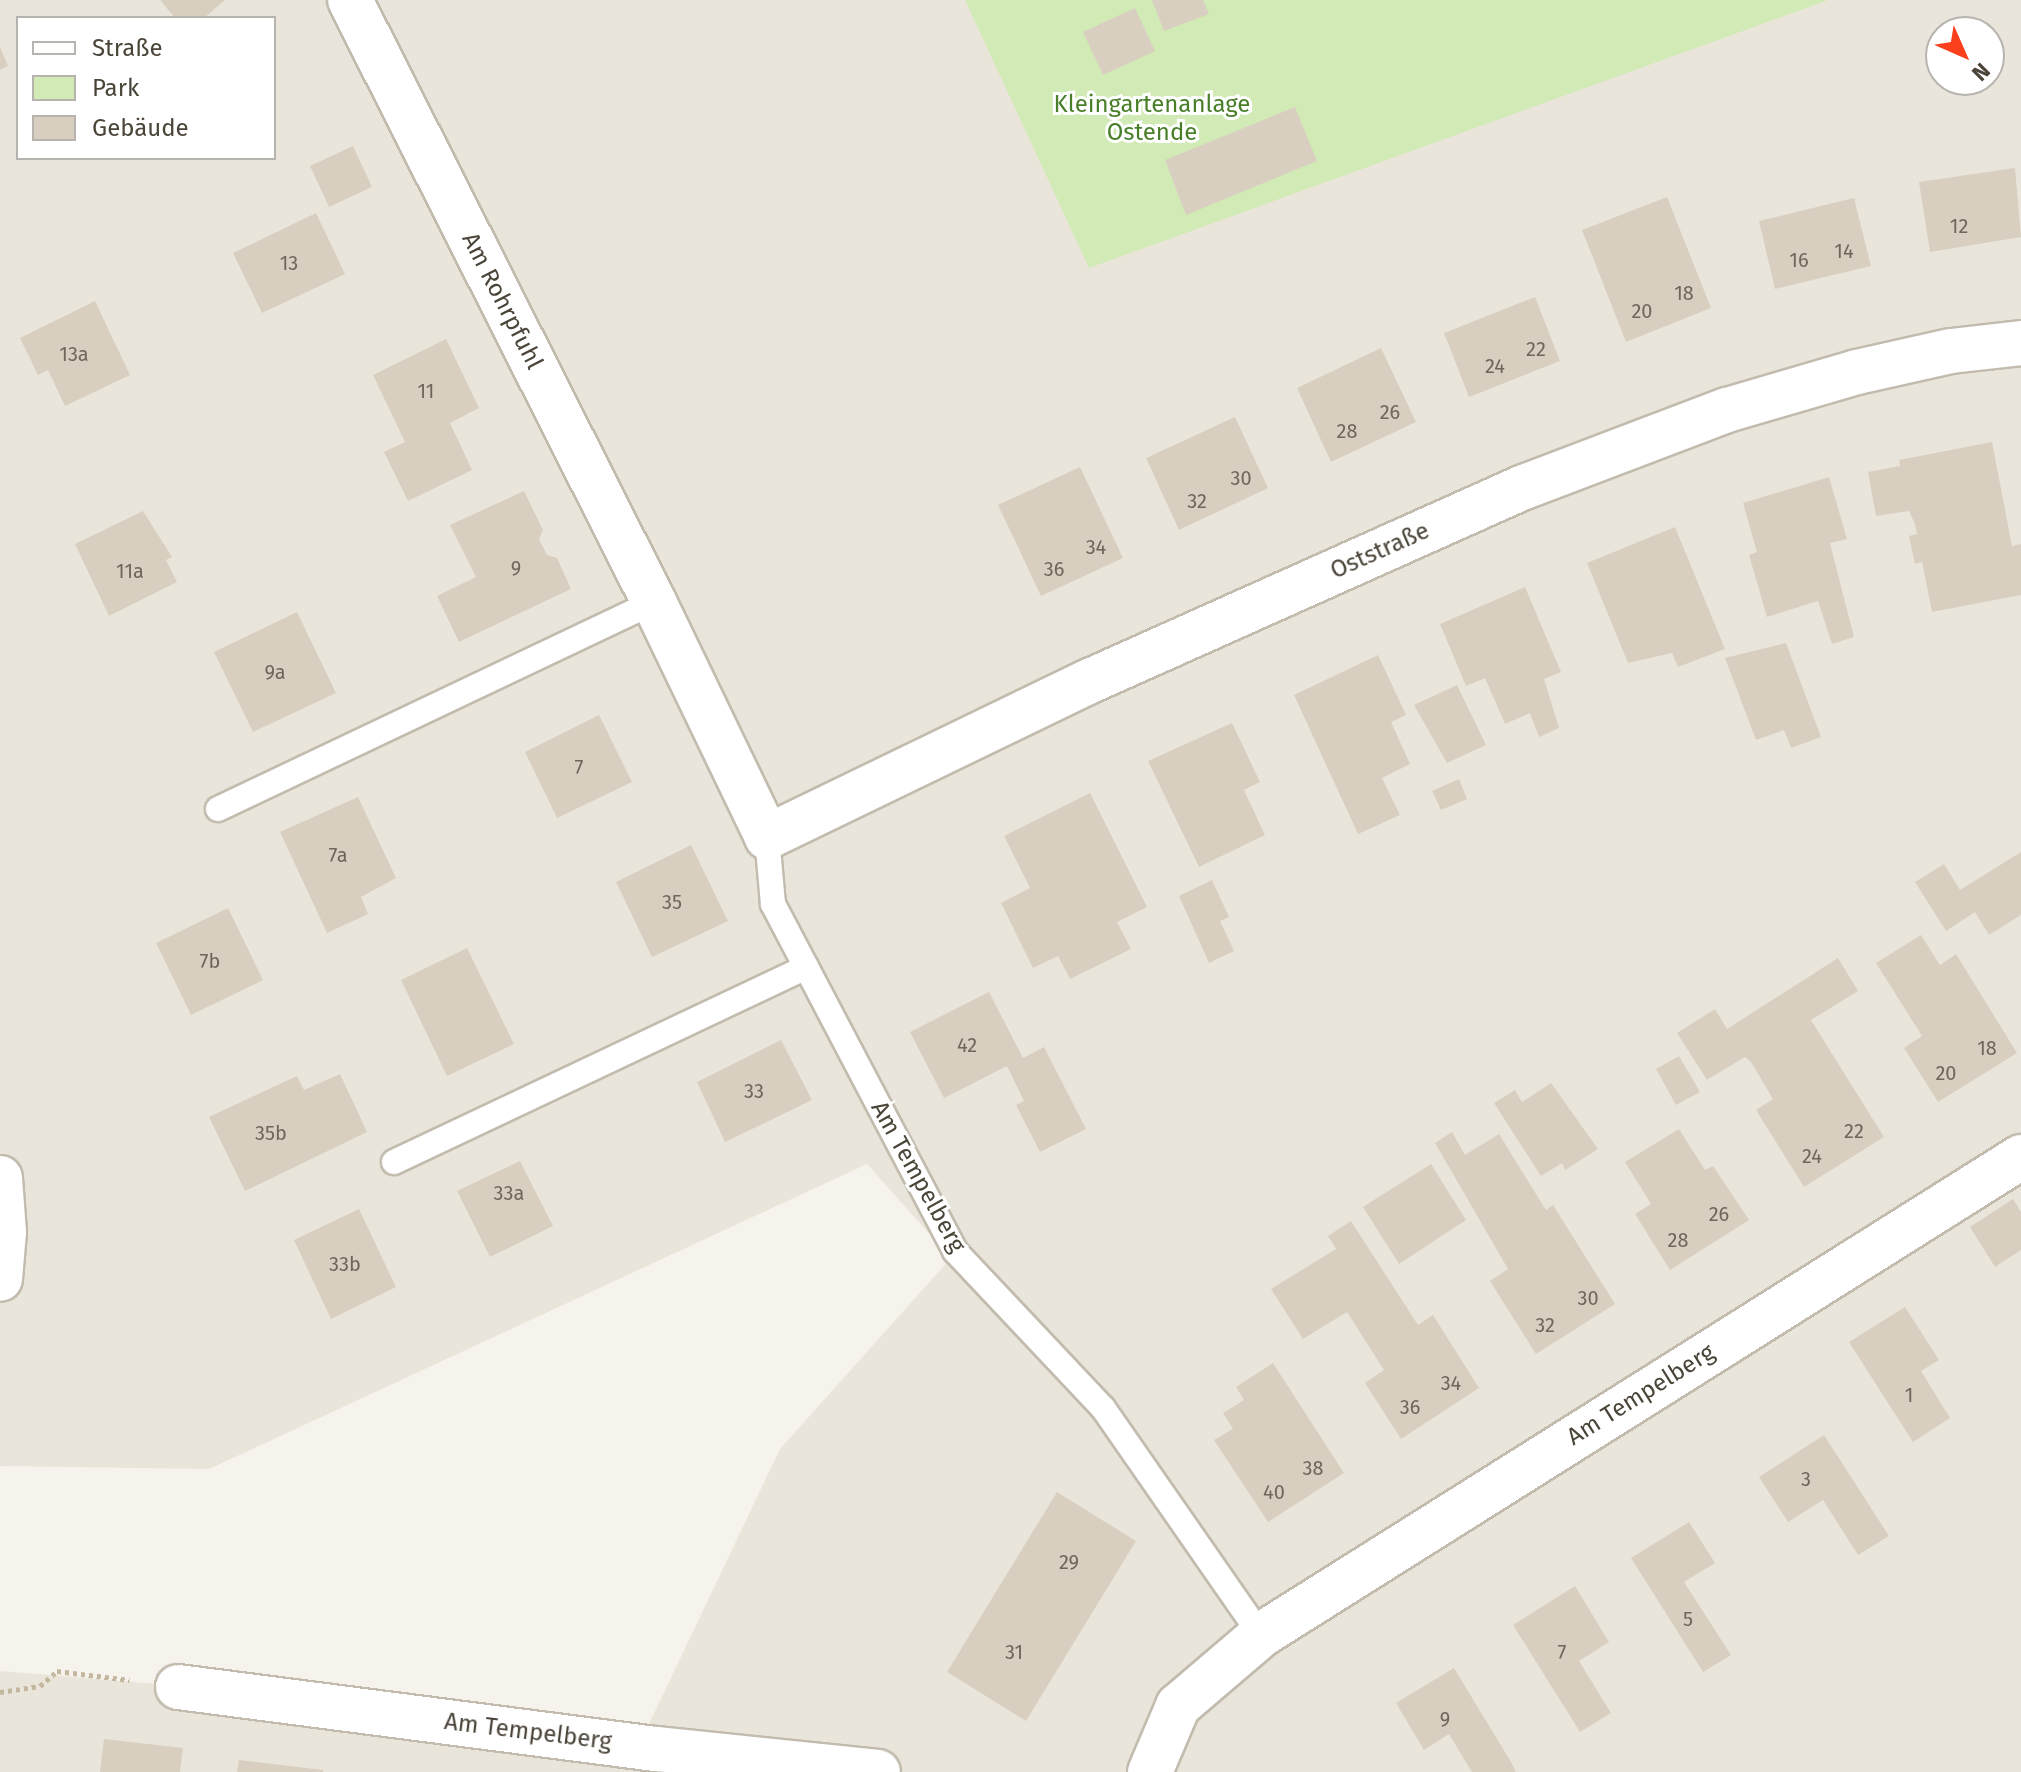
<!DOCTYPE html>
<html>
<head>
<meta charset="utf-8">
<style>
  body { margin:0 }
  #map { position:relative; width:2021px; height:1772px; overflow:hidden; background:#f6f3ec; font-family:"Fira Sans",sans-serif }
  div>[style] { position:absolute }
  [style*='--x'] { left:calc(var(--x)*1px); top:calc(var(--y)*1px); width:calc(var(--w)*1px); rotate:calc(var(--a)*1deg) }
  .residential>* { inset:0; background:#eae5da }
  .green>* { inset:0; background:#d2eab5 }
  .building>* { inset:0; background:#d8cfc1 }
  .path>* { height:5px; margin-top:-2.5px; transform-origin:0; background:repeating-linear-gradient(90deg,#c4b79f 0 4px,transparent 0 8px) }
  .roads { filter:drop-shadow(2px 0 #c2bbae) drop-shadow(-2px 0 #c2bbae) drop-shadow(0 2px #c2bbae) drop-shadow(0 -2px #c2bbae) }
  .lane>* { height:24px; margin:-12px; padding:0 12px; transform-origin:12px; border-radius:12px; background:#fff }
  .street>* { height:44px; margin:-22px; padding:0 22px; transform-origin:22px; border-radius:22px; background:#fff }
  span { translate:-50% -50%; white-space:nowrap; text-align:center; line-height:1.15; -webkit-text-stroke:6px #fff; paint-order:stroke }
  .number-label { font-size:20px; color:#6e675b }
  .number-label span { -webkit-text-stroke-width:0 }
  .park-label { font-size:24px; color:#4a7f2a }
  .street-label { font-size:24px; color:#4b4439 }
  .legend { position:absolute; left:16px; top:16px; width:260px; height:144px; box-sizing:border-box; background:#fff; border:2px solid #b7b4b0; margin:0; padding:10px 14px; list-style:none; font-size:24px; color:#4b4439 }
  .legend li { display:flex; align-items:center; gap:16px; height:40px }
  .legend b { width:40px; border:2px solid #b7b4b0 }
  .north { position:absolute; left:1925px; top:16px; width:80px; height:80px; box-sizing:border-box; background:#fff; border:2px solid #b7b4b0; border-radius:50%; rotate:135deg; font-size:22px; font-weight:700; line-height:32px; text-align:center; color:#4b4439 }
  .north::after { content:''; display:block; margin:auto; width:28px; height:36px; background:#fc3f1d; clip-path:polygon(50% 0,100% 100%,50% 72%,0 100%) }
</style>
</head>
<body>
<div id="map">
  <div class="residential">
    <i style="clip-path:polygon(evenodd,0 0,2021px 0,2021px 1772px,0 1772px,0 1671px,649px 1724px,780px 1449px,951px 1258px,867px 1164px,209px 1469px,0 1466px,0 0,18px 18px,274px 18px,274px 158px,18px 158px,18px 18px,0 0,1941px 32px,1989px 32px,1989px 80px,1941px 80px,1941px 32px)"></i>
  </div>
  <div class="green">
    <i style="clip-path:polygon(965px 0,1828px 0,1089px 268px)"></i>
  </div>
  <div class="building">
    <i style="clip-path:polygon(160px 0,225px 0,204px 18px,175px 18px)"></i>
    <i style="clip-path:polygon(1152px 0,1203px 0,1209px 14px,1164px 31px)"></i>
    <i style="clip-path:polygon(1135px 8px,1155px 51px,1103px 75px,1083px 32px)"></i>
    <i style="clip-path:polygon(0 47px,8px 66px,0 70px)"></i>
    <i style="clip-path:polygon(1295px 107px,1317px 161px,1186px 215px,1165px 160px)"></i>
    <i style="clip-path:polygon(353px 146px,372px 187px,329px 207px,310px 166px)"></i>
    <i style="clip-path:polygon(2015px 168px,2021px 237px,1930px 252px,1919px 182px)"></i>
    <i style="clip-path:polygon(1667px 197px,1711px 308px,1626px 342px,1582px 230px)"></i>
    <i style="clip-path:polygon(1854px 198px,1871px 266px,1775px 289px,1759px 221px)"></i>
    <i style="clip-path:polygon(316px 213px,345px 274px,262px 313px,233px 253px)"></i>
    <i style="clip-path:polygon(1535px 297px,1560px 361px,1469px 397px,1444px 333px)"></i>
    <i style="clip-path:polygon(95px 301px,130px 375px,65px 406px,48px 370px,38px 375px,20px 338px)"></i>
    <i style="clip-path:polygon(446px 339px,479px 408px,450px 423px,472px 470px,408px 501px,384px 452px,405px 442px,373px 375px)"></i>
    <i style="clip-path:polygon(1381px 348px,1416px 422px,1331px 462px,1297px 388px)"></i>
    <i style="clip-path:polygon(1235px 417px,1268px 488px,1179px 530px,1146px 458px)"></i>
    <i style="clip-path:polygon(1992px 442px,2012px 546px,2021px 544px,2021px 595px,1932px 612px,1922px 562px,1915px 564px,1909px 536px,1917px 534px,1915px 524px,1909px 511px,1876px 516px,1868px 472px,1900px 466px,1899px 460px)"></i>
    <i style="clip-path:polygon(1080px 467px,1123px 558px,1041px 596px,998px 505px)"></i>
    <i style="clip-path:polygon(1829px 477px,1847px 539px,1830px 543px,1854px 637px,1832px 644px,1818px 601px,1767px 617px,1749px 555px,1757px 552px,1743px 503px)"></i>
    <i style="clip-path:polygon(524px 491px,543px 530px,539px 539px,547px 555px,557px 558px,571px 589px,459px 642px,437px 596px,476px 577px,450px 525px)"></i>
    <i style="clip-path:polygon(143px 511px,172px 557px,166px 560px,177px 582px,109px 616px,75px 544px)"></i>
    <i style="clip-path:polygon(1675px 527px,1725px 649px,1678px 667px,1672px 653px,1628px 663px,1587px 563px)"></i>
    <i style="clip-path:polygon(1525px 587px,1561px 672px,1544px 679px,1559px 728px,1539px 737px,1530px 713px,1505px 724px,1485px 678px,1466px 686px,1440px 624px)"></i>
    <i style="clip-path:polygon(297px 612px,336px 693px,253px 732px,214px 652px)"></i>
    <i style="clip-path:polygon(1786px 643px,1821px 737px,1791px 748px,1784px 730px,1756px 740px,1725px 658px)"></i>
    <i style="clip-path:polygon(1378px 655px,1406px 715px,1391px 722px,1410px 764px,1382px 778px,1400px 815px,1358px 834px,1294px 695px)"></i>
    <i style="clip-path:polygon(1457px 685px,1486px 745px,1447px 763px,1414px 705px)"></i>
    <i style="clip-path:polygon(599px 715px,632px 782px,557px 818px,525px 752px)"></i>
    <i style="clip-path:polygon(1232px 723px,1260px 782px,1244px 790px,1265px 835px,1199px 867px,1148px 761px)"></i>
    <i style="clip-path:polygon(1459px 779px,1467px 799px,1441px 810px,1432px 791px)"></i>
    <i style="clip-path:polygon(1090px 793px,1147px 907px,1117px 922px,1131px 949px,1070px 979px,1058px 956px,1033px 968px,1001px 903px,1030px 888px,1004px 836px)"></i>
    <i style="clip-path:polygon(358px 797px,396px 878px,361px 897px,368px 914px,327px 933px,280px 832px)"></i>
    <i style="clip-path:polygon(691px 845px,728px 921px,652px 957px,616px 882px)"></i>
    <i style="clip-path:polygon(2021px 852px,2021px 915px,1989px 935px,1975px 912px,1946px 931px,1915px 882px,1944px 864px,1960px 890px)"></i>
    <i style="clip-path:polygon(1212px 880px,1229px 917px,1220px 921px,1234px 951px,1209px 963px,1179px 896px)"></i>
    <i style="clip-path:polygon(228px 908px,263px 980px,191px 1015px,156px 943px)"></i>
    <i style="clip-path:polygon(1921px 935px,1940px 965px,1956px 954px,2017px 1053px,1938px 1102px,1904px 1048px,1922px 1036px,1876px 963px)"></i>
    <i style="clip-path:polygon(467px 948px,514px 1044px,447px 1076px,401px 980px)"></i>
    <i style="clip-path:polygon(1838px 958px,1858px 991px,1811px 1020px,1884px 1137px,1804px 1187px,1756px 1110px,1773px 1099px,1751px 1062px,1745px 1057px,1707px 1080px,1677px 1033px,1715px 1009px,1727px 1029px)"></i>
    <i style="clip-path:polygon(989px 992px,1023px 1058px,1044px 1047px,1086px 1129px,1040px 1152px,1016px 1105px,1024px 1101px,1007px 1066px,944px 1098px,910px 1032px)"></i>
    <i style="clip-path:polygon(781px 1040px,812px 1100px,725px 1142px,697px 1082px)"></i>
    <i style="clip-path:polygon(1679px 1056px,1700px 1092px,1676px 1105px,1656px 1069px)"></i>
    <i style="clip-path:polygon(340px 1074px,367px 1132px,245px 1191px,209px 1117px,297px 1076px,304px 1090px)"></i>
    <i style="clip-path:polygon(1551px 1083px,1598px 1149px,1565px 1170px,1562px 1163px,1541px 1176px,1494px 1103px,1515px 1090px,1522px 1102px)"></i>
    <i style="clip-path:polygon(1679px 1129px,1705px 1170px,1713px 1166px,1749px 1220px,1670px 1270px,1635px 1214px,1651px 1204px,1625px 1162px)"></i>
    <i style="clip-path:polygon(1452px 1132px,1465px 1155px,1499px 1134px,1546px 1210px,1553px 1205px,1615px 1304px,1536px 1354px,1490px 1281px,1508px 1269px,1435px 1143px)"></i>
    <i style="clip-path:polygon(520px 1161px,553px 1226px,490px 1257px,457px 1191px)"></i>
    <i style="clip-path:polygon(1431px 1164px,1466px 1220px,1399px 1264px,1363px 1207px)"></i>
    <i style="clip-path:polygon(2013px 1199px,2021px 1212px,2021px 1250px,1995px 1267px,1970px 1227px)"></i>
    <i style="clip-path:polygon(359px 1209px,396px 1287px,331px 1319px,294px 1240px)"></i>
    <i style="clip-path:polygon(1351px 1221px,1418px 1325px,1433px 1315px,1479px 1388px,1401px 1439px,1365px 1383px,1384px 1370px,1347px 1312px,1303px 1339px,1271px 1289px,1336px 1249px,1328px 1236px)"></i>
    <i style="clip-path:polygon(1905px 1307px,1939px 1360px,1921px 1371px,1950px 1418px,1913px 1442px,1849px 1342px)"></i>
    <i style="clip-path:polygon(1273px 1363px,1344px 1473px,1268px 1522px,1214px 1440px,1233px 1429px,1223px 1413px,1244px 1400px,1236px 1387px)"></i>
    <i style="clip-path:polygon(1824px 1435px,1889px 1536px,1858px 1555px,1823px 1500px,1788px 1522px,1759px 1477px)"></i>
    <i style="clip-path:polygon(1057px 1492px,1136px 1541px,1026px 1721px,947px 1672px)"></i>
    <i style="clip-path:polygon(1689px 1522px,1715px 1563px,1684px 1582px,1731px 1655px,1703px 1672px,1631px 1558px)"></i>
    <i style="clip-path:polygon(1575px 1586px,1609px 1642px,1579px 1661px,1611px 1713px,1580px 1732px,1513px 1625px)"></i>
    <i style="clip-path:polygon(1454px 1668px,1511px 1762px,1516px 1772px,1472px 1772px,1449px 1734px,1424px 1750px,1396px 1703px)"></i>
    <i style="clip-path:polygon(104px 1739px,183px 1748px,180px 1772px,100px 1772px)"></i>
    <i style="clip-path:polygon(239px 1760px,323px 1770px,323px 1772px,237px 1772px)"></i>
  </div>
  <div class="path">
    <i style="--x:0;--y:1692;--w:40;--a:-8.5"></i>
    <i style="--x:40;--y:1686;--w:23;--a:-41"></i>
    <i style="--x:57;--y:1671;--w:73;--a:7.1"></i>
  </div>
  <div class="roads">
    <div class="lane">
      <i style="--x:218;--y:809;--w:483;--a:-25.4"></i>
      <i style="--x:767;--y:837;--w:67;--a:84.9"></i>
      <i style="--x:773;--y:904;--w:392;--a:62.3"></i>
      <i style="--x:955;--y:1251;--w:216;--a:46.7"></i>
      <i style="--x:1103;--y:1408;--w:277;--a:55.2"></i>
      <i style="--x:394;--y:1162;--w:456;--a:-25.3"></i>
    </div>
    <div class="street">
      <i style="--x:350;--y:0;--w:674;--a:63.21"></i>
      <i style="--x:654;--y:602;--w:261;--a:64.3"></i>
      <i style="--x:767;--y:837;--w:359;--a:-25.8"></i>
      <i style="--x:1090;--y:681;--w:475;--a:-24.1"></i>
      <i style="--x:1524;--y:487;--w:217;--a:-20.8"></i>
      <i style="--x:1727;--y:410;--w:135;--a:-16.3"></i>
      <i style="--x:1857;--y:372;--w:96;--a:-12.6"></i>
      <i style="--x:1951;--y:351;--w:70;--a:-6.5"></i>
      <i style="--x:0;--y:1178;--w:54;--a:85.8"></i>
      <i style="--x:4;--y:1232;--w:47;--a:94.9"></i>
      <i style="--x:178;--y:1687;--w:482;--a:7.4"></i>
      <i style="--x:656;--y:1749;--w:223;--a:5.9"></i>
      <i style="--x:1150;--y:1772;--w:72;--a:-67"></i>
      <i style="--x:1178;--y:1706;--w:109;--a:-40.5"></i>
      <i style="--x:1261;--y:1635;--w:898;--a:-32.17"></i>
    </div>
  </div>
  <div class="number-label">
    <span style="left:1959px;top:226px">12</span>
    <span style="left:1844px;top:251px">14</span>
    <span style="left:1799px;top:260px">16</span>
    <span style="left:289px;top:263px">13</span>
    <span style="left:1684px;top:293px">18</span>
    <span style="left:1642px;top:311px">20</span>
    <span style="left:1536px;top:349px">22</span>
    <span style="left:74px;top:354px">13a</span>
    <span style="left:1495px;top:366px">24</span>
    <span style="left:426px;top:391px">11</span>
    <span style="left:1390px;top:412px">26</span>
    <span style="left:1347px;top:431px">28</span>
    <span style="left:1241px;top:478px">30</span>
    <span style="left:1197px;top:501px">32</span>
    <span style="left:1096px;top:547px">34</span>
    <span style="left:516px;top:568px">9</span>
    <span style="left:1054px;top:569px">36</span>
    <span style="left:130px;top:571px">11a</span>
    <span style="left:275px;top:672px">9a</span>
    <span style="left:579px;top:767px">7</span>
    <span style="left:338px;top:855px">7a</span>
    <span style="left:672px;top:902px">35</span>
    <span style="left:210px;top:961px">7b</span>
    <span style="left:967px;top:1045px">42</span>
    <span style="left:1987px;top:1048px">18</span>
    <span style="left:1946px;top:1073px">20</span>
    <span style="left:754px;top:1091px">33</span>
    <span style="left:1854px;top:1131px">22</span>
    <span style="left:271px;top:1133px">35b</span>
    <span style="left:1812px;top:1156px">24</span>
    <span style="left:509px;top:1193px">33a</span>
    <span style="left:1719px;top:1214px">26</span>
    <span style="left:1678px;top:1240px">28</span>
    <span style="left:345px;top:1264px">33b</span>
    <span style="left:1588px;top:1298px">30</span>
    <span style="left:1545px;top:1325px">32</span>
    <span style="left:1451px;top:1383px">34</span>
    <span style="left:1909px;top:1395px">1</span>
    <span style="left:1410px;top:1407px">36</span>
    <span style="left:1313px;top:1468px">38</span>
    <span style="left:1806px;top:1479px">3</span>
    <span style="left:1274px;top:1492px">40</span>
    <span style="left:1069px;top:1562px">29</span>
    <span style="left:1688px;top:1619px">5</span>
    <span style="left:1014px;top:1652px">31</span>
    <span style="left:1562px;top:1652px">7</span>
    <span style="left:1445px;top:1719px">9</span>
  </div>
  <div class="park-label">
    <span style="left:1152px;top:119px">Kleingartenanlage<br>Ostende</span>
  </div>
  <div class="street-label">
    <span style="left:502px;top:301px;rotate:63deg">Am Rohrpfuhl</span>
    <span style="left:1380px;top:551px;rotate:-24deg">Oststraße</span>
    <span style="left:918px;top:1177px;rotate:61deg">Am Tempelberg</span>
    <span style="left:1641px;top:1395px;rotate:-32deg">Am Tempelberg</span>
    <span style="left:528px;top:1732px;rotate:7deg">Am Tempelberg</span>
  </div>
  <ul class="legend">
  <li><b style="height:10px;background:#fff"></b>Straße</li>
  <li><b style="height:22px;background:#d2eab5"></b>Park</li>
  <li><b style="height:22px;background:#d8cfc1"></b>Gebäude</li>
  </ul>
  <div class="north">N</div>
</div>
</body>
</html>
